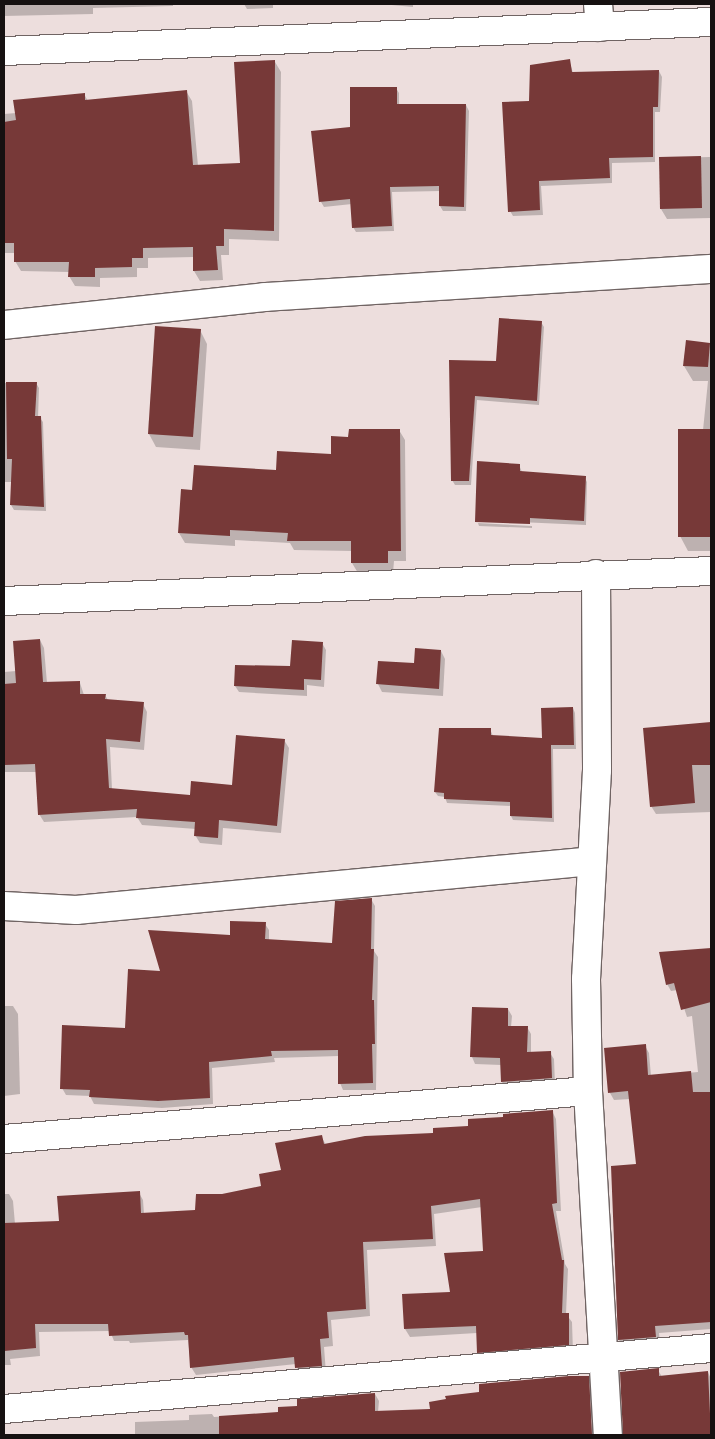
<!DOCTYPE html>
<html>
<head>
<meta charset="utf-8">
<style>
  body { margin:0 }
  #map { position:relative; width:715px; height:1439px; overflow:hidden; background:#eddedd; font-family:"Public Sans",sans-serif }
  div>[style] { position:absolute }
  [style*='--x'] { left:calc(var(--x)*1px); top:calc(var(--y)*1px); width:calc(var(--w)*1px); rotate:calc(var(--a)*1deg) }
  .shadow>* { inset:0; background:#0003 }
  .building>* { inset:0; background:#773938 }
  .roads { filter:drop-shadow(1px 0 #706463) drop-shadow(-1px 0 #706463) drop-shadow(0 1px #706463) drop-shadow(0 -1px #706463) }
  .minor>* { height:28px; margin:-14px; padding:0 14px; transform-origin:14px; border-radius:14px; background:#fff }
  span { translate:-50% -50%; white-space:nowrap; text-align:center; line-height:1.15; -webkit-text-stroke:5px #faeceb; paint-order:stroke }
  .frame { position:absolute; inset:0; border:5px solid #161111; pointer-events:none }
</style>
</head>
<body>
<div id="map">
  <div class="shadow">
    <i style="clip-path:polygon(4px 4px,173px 4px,173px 6px,93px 8px,93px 14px,4px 16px)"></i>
    <i style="clip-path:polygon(244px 4px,273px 4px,273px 8px,247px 9px)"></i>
    <i style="clip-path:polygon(381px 4px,413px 4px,413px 7px)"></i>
    <i style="clip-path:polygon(569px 60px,573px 73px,659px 71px,662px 77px,660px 112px,655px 112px,655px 162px,612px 163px,612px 183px,541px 186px,543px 215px,513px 216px,510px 211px,530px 102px)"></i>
    <i style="clip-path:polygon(275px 62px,281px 72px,279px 241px,229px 239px,229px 255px,221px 255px,223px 280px,200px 281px,194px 271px,194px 257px,148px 258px,148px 268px,137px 268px,137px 277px,100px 278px,100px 287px,75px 286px,69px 276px,69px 272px,21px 271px,15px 261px,16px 253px,4px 253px,4px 114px,16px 113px,84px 94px,88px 101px,186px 91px,192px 101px,198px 166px,241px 164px)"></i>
    <i style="clip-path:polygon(710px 74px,711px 218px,667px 219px,661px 209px,660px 158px,710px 157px)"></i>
    <i style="clip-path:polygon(396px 88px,399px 93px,399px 106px,466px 105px,469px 111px,466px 211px,443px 211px,440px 206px,441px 191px,392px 192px,394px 231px,356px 232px,353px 227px,352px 204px,324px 207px,321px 202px,351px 128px)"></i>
    <i style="clip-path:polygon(541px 322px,544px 327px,539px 405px,477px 400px,471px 485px,455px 485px,452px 480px,451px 362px,498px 362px)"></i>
    <i style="clip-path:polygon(156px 328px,200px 330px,207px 344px,200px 450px,156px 447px,149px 434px)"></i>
    <i style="clip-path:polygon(687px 341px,711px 344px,711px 551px,688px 551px,680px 536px,703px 430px,708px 381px,693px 381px,684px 366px)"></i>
    <i style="clip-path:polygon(4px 383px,36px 383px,39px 388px,38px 418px,40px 418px,43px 422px,46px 511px,14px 510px,11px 505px,12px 482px,4px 482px)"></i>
    <i style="clip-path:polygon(399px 430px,405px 440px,406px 561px,394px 561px,393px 573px,358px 573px,352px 563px,352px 551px,294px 550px,290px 543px,235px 540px,235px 546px,185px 543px,179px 533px,194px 492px,333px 456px,350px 438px)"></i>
    <i style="clip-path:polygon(478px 463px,519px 465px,522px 472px,585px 478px,587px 482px,586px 525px,477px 520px,477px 522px,477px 521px)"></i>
    <i style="clip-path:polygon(478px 523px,532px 526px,532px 528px,479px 526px)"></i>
    <i style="clip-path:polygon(40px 640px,44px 648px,47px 683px,80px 683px,84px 695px,105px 695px,108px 700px,143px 704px,147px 712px,144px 750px,110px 747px,112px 789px,191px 796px,233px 786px,284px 740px,289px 748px,281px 833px,223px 828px,222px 845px,200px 843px,195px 835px,196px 829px,142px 825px,137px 817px,44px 822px,39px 814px,37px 772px,4px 772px,4px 672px,16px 671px)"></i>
    <i style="clip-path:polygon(322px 643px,326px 650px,324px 687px,307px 685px,307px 696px,239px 692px,235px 686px,291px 668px)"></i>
    <i style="clip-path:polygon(441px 651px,445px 659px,443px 696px,382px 692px,378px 684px)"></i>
    <i style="clip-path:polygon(573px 708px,575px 713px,576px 749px,553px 749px,554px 822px,513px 820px,511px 816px,511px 806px,447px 803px,445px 797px,438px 796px,435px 792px,490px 729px,493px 736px,543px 739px)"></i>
    <i style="clip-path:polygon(711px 723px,711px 812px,656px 814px,651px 806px,644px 729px)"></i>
    <i style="clip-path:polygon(371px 899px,375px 906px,374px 951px,378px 957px,376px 1090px,343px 1090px,340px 1083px,339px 1056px,274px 1058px,275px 1062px,212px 1068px,213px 1104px,162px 1108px,94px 1104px,90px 1096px,66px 1095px,62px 1088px,126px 1029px,161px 972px,231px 936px,265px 924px,269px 930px,269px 941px,333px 945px)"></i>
    <i style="clip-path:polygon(711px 949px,711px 1329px,659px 1333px,660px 1344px,624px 1347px,619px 1340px,612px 1167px,637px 1165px,630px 1099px,614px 1100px,610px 1093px,606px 1049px,645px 1046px,649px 1053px,651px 1076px,698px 1072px,692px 1016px,687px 1017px,678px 990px,671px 991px,667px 984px,660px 953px)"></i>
    <i style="clip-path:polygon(4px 1006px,13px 1006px,18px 1014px,20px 1094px,4px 1096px)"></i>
    <i style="clip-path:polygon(508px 1009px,512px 1016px,511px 1027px,527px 1027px,531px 1034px,531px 1054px,550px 1053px,554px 1059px,555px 1085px,506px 1089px,502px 1082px,501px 1065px,475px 1064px,472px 1057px)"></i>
    <i style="clip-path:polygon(552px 1111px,556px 1119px,561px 1211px,556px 1211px,565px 1264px,568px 1269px,566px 1314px,572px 1322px,573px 1352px,483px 1360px,478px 1352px,477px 1333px,410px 1337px,405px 1329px,404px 1296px,452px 1293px,484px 1252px,482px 1207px,434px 1214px,436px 1246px,367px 1250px,370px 1316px,331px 1320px,333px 1346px,324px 1347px,326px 1373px,300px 1376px,296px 1364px,196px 1375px,191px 1367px,188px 1340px,130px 1343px,129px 1341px,114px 1341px,110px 1331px,39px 1332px,40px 1356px,10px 1359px,11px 1365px,4px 1365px,4px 1194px,9px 1194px,13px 1201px,15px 1224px,60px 1222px,139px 1193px,143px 1200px,144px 1214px,196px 1211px,223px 1196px,262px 1187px,321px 1136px,326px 1145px,434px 1134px)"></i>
    <i style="clip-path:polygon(658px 1370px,662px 1377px,708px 1372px,711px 1379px,711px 1435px,625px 1435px,621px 1373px)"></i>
    <i style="clip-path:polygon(588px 1377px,592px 1384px,595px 1435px,135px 1435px,135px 1422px,189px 1420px,189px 1415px,212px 1414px,214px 1417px,279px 1413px,298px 1407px,375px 1394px,379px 1401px,378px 1412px,431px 1410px)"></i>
  </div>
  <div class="building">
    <i style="clip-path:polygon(570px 59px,572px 72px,659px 70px,658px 107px,653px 107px,653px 157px,609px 158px,610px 178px,539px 181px,540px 210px,508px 212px,502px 102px,529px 101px,530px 65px)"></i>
    <i style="clip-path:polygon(275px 60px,274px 231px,224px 229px,224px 246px,216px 246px,218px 270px,193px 271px,193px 247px,143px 248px,143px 258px,132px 258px,132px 267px,95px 268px,95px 277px,68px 277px,69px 262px,14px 262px,14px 243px,4px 243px,4px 122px,16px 120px,13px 100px,85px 93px,85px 100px,187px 90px,193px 165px,240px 163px,234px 62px)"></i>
    <i style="clip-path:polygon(350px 87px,397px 87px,397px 104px,466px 104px,464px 207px,439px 206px,439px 186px,390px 187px,392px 226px,352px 228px,350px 199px,319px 202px,311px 131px,350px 127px)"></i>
    <i style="clip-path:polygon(701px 156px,702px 208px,660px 209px,659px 157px)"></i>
    <i style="clip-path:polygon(499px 318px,542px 321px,537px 401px,475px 396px,469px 481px,451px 481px,449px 360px,496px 361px)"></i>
    <i style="clip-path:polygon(155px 326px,201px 329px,193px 437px,148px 434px)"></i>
    <i style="clip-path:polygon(686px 340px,710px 343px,708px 367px,683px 366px)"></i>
    <i style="clip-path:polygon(6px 382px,37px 382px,35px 416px,41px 416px,44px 507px,10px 505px,12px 459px,7px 459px)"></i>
    <i style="clip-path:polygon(349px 429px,400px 429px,401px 551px,388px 551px,388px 563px,351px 563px,351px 541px,287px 541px,288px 533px,230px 530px,230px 536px,178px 533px,181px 489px,192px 490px,194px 465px,276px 470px,277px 451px,331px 454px,331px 436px,348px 437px)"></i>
    <i style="clip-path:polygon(678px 429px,711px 429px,711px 537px,678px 537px)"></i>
    <i style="clip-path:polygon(477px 461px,520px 464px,520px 471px,586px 476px,584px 521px,530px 518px,530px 524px,475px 522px)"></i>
    <i style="clip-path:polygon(40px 639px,43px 682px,80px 681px,80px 694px,106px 694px,105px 699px,144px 702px,140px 742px,106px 739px,109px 788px,190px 795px,191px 781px,232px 785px,236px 735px,285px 739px,277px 826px,219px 820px,218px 838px,194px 836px,195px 822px,136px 818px,137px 809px,38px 815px,35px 764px,4px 765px,4px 684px,16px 683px,13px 641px)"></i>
    <i style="clip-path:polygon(292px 640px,323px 642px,321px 680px,304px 679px,304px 690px,234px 686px,235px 665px,290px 666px)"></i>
    <i style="clip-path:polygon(415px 648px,441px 650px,439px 689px,376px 684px,378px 661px,414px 663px)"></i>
    <i style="clip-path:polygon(573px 707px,574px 745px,551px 745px,552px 818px,510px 816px,510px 802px,444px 799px,444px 793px,434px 792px,439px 728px,491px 728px,491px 735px,542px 738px,541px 708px)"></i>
    <i style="clip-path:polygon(711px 722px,711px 765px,692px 765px,695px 803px,650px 807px,643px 728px)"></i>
    <i style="clip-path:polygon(372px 898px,371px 949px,374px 949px,372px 1000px,374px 1000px,375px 1044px,372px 1044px,373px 1083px,338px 1084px,338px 1050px,271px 1051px,272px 1056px,209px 1062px,210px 1098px,158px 1101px,89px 1097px,90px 1090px,60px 1089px,62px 1025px,125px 1028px,128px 969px,160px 971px,148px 930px,230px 935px,230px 921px,266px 922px,265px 939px,332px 943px,335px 901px)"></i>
    <i style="clip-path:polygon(711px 948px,711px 1002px,681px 1010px,674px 983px,666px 985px,659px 952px)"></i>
    <i style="clip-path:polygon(472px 1007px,508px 1008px,508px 1026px,528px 1026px,527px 1052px,551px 1051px,552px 1078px,501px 1082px,500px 1058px,470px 1057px)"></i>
    <i style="clip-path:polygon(646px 1044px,648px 1075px,691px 1071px,693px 1092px,711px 1092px,711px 1322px,655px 1326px,656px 1337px,618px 1340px,611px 1166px,636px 1164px,628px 1091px,608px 1093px,604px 1048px)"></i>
    <i style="clip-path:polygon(553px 1110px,557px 1203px,552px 1204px,562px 1260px,564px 1260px,562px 1313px,569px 1313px,569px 1345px,477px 1353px,476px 1326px,404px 1329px,402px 1294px,450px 1292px,444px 1253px,483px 1251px,480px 1199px,431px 1206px,433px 1239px,363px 1242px,366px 1309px,327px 1312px,329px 1338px,320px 1339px,322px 1366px,295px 1368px,294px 1357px,190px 1368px,188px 1335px,185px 1335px,184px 1332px,109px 1336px,108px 1324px,35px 1324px,36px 1348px,4px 1351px,4px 1223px,59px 1221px,57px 1196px,140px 1191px,141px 1213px,195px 1210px,196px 1194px,222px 1194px,261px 1186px,259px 1174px,281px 1170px,275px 1143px,322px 1135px,324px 1144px,365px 1136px,433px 1133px,433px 1128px,468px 1126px,468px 1119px,503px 1117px,503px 1114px)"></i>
    <i style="clip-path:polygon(659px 1368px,659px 1376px,708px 1371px,711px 1435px,623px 1435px,620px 1372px)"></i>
    <i style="clip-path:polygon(569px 1376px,589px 1376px,592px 1435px,219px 1435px,219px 1416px,278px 1412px,278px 1407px,297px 1406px,297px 1399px,375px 1393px,375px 1411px,430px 1409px,429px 1402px,446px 1399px,445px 1396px,479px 1392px,479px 1384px)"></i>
  </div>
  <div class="roads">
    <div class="minor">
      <i style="--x:598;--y:4;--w:23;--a:85"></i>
      <i style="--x:4;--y:51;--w:708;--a:-2.35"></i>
      <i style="--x:4;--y:325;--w:262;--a:-6.1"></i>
      <i style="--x:265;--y:297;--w:447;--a:-3.6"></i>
      <i style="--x:596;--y:574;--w:196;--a:89.7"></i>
      <i style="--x:597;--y:770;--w:209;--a:93"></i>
      <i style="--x:586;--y:979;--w:112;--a:89"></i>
      <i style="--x:588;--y:1091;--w:345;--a:86.7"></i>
      <i style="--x:4;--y:601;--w:708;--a:-2.43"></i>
      <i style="--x:4;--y:906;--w:72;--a:3.2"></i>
      <i style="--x:76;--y:910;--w:518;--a:-5.42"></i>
      <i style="--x:4;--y:1139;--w:586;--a:-4.7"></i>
      <i style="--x:4;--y:1409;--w:710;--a:-4.93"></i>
    </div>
  </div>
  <div class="frame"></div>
</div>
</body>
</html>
